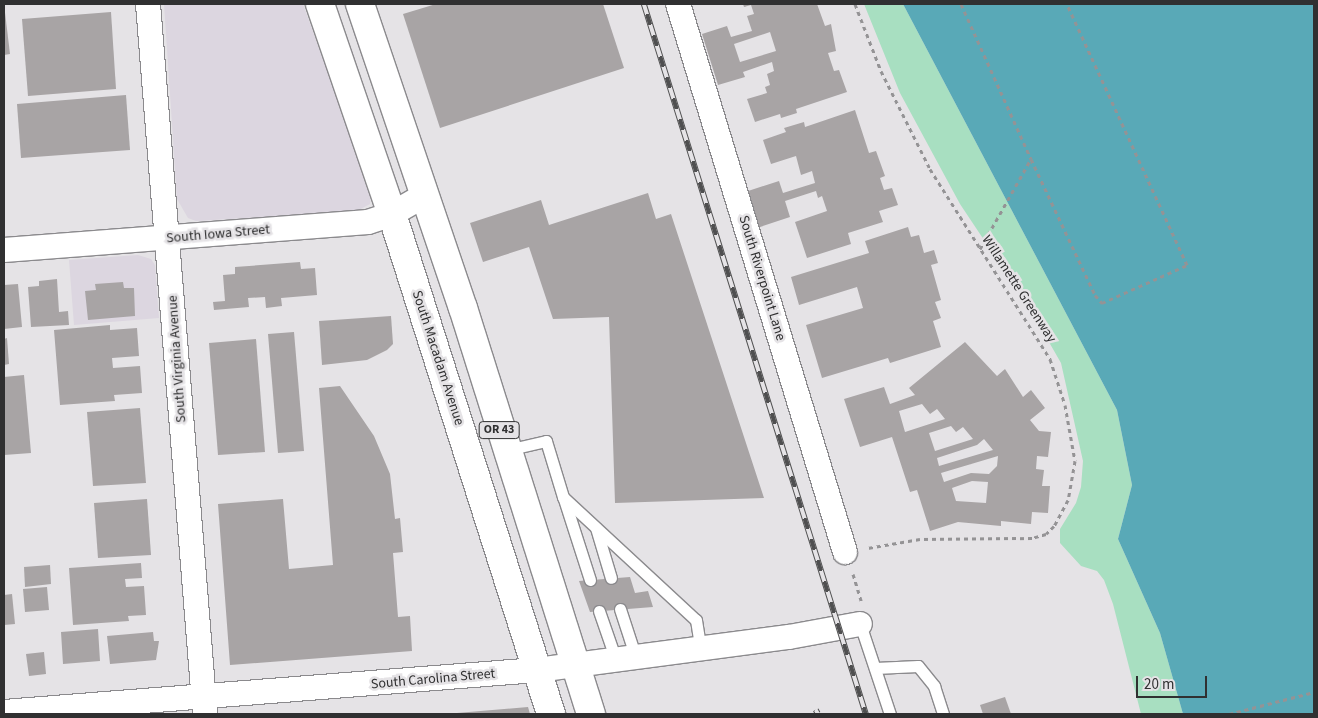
<!DOCTYPE html>
<html>
<head>
<meta charset="utf-8">
<style>
  body { margin:0 }
  #map { position:relative; width:1318px; height:718px; overflow:hidden; background:#e5e3e6; font-family:"Source Sans 3",sans-serif }
  div>[style] { position:absolute }
  [style*='--x'] { left:calc(var(--x)*1px); top:calc(var(--y)*1px); width:calc(var(--w)*1px); rotate:calc(var(--a)*1deg) }
  .built>* { inset:0; background:#dcd6e0 }
  .green>* { inset:0; background:#a8dfc1 }
  .water>* { inset:0; background:#59a9b7 }
  .building>* { inset:0; background:#a8a4a5 }
  .path>* { height:3px; margin-top:-1.5px; transform-origin:0; background:repeating-linear-gradient(90deg,#949395 0 4px,transparent 0 8px) }
  .roads { filter:drop-shadow(1px 0 #8b8a8d) drop-shadow(-1px 0 #8b8a8d) drop-shadow(0 1px #8b8a8d) drop-shadow(0 -1px #8b8a8d) }
  .lane>* { height:11px; margin:-5.5px; padding:0 5.5px; transform-origin:5.5px; border-radius:5.5px; background:#fff }
  .street>* { height:24px; margin:-12px; padding:0 12px; transform-origin:12px; border-radius:12px; background:#fff }
  .primary>* { height:28px; margin:-14px; padding:0 14px; transform-origin:14px; border-radius:14px; background:#fff }
  .rail>* { height:5.5px; margin-top:-2.75px; transform-origin:0; background:repeating-linear-gradient(90deg,#e5e3e6 0 11px,#4f4f50 0 22px); box-sizing:border-box; border-block:1px solid #4f4f50 }
  span { translate:-50% -50%; white-space:nowrap; text-align:center; line-height:1.15; -webkit-text-stroke:5px #e5e3e6; paint-order:stroke }
  .shield-label span { padding:1px 4px; background:#e5e3e6; border:1px solid; border-radius:4px; -webkit-text-stroke-width:0 }
  .shield-label { font-size:12px; color:#303031; font-weight:700 }
  .street-label { font-size:14px; color:#303031 }
  .frame { position:absolute; inset:0; border:5px solid #303031; pointer-events:none }
  .scale { position:absolute; left:1136px; top:676px; width:71px; height:22px; box-sizing:border-box; border:2px solid #303031; border-top:0; padding-left:6px; font-size:15px; line-height:18px; white-space:nowrap; color:#303031; -webkit-text-stroke:4px #e5e3e6; paint-order:stroke }
</style>
</head>
<body>
<div id="map">
  <div class="built">
    <i style="clip-path:polygon(164px 4px,303px 4px,371px 192px,370px 204px,355px 212px,196px 221px,188px 218px,177px 199px)"></i>
    <i style="clip-path:polygon(138px 255px,151px 259px,155px 265px,159px 318px,74px 325px,69px 260px)"></i>
  </div>
  <div class="green">
    <i style="clip-path:polygon(864px 4px,903px 4px,1117px 410px,1132px 485px,1118px 539px,1160px 633px,1183px 714px,1141px 714px,1113px 604px,1104px 580px,1097px 571px,1081px 566px,1060px 543px,1060px 529px,1076px 503px,1081px 487px,1083px 461px,1061px 363px,1030px 309px,960px 204px,900px 93px)"></i>
  </div>
  <div class="water">
    <i style="clip-path:polygon(903px 4px,1314px 4px,1314px 714px,1183px 714px,1160px 633px,1118px 539px,1132px 485px,1117px 410px)"></i>
  </div>
  <div class="building">
    <i style="clip-path:polygon(4px 4px,10px 54px,4px 55px)"></i>
    <i style="clip-path:polygon(436px 4px,603px 4px,624px 68px,440px 128px,403px 14px)"></i>
    <i style="clip-path:polygon(evenodd,743px 4px,817px 4px,825px 26px,831px 24px,836px 51px,828px 53px,834px 71px,839px 70px,847px 92px,796px 109px,797px 113px,781px 118px,780px 114px,755px 122px,747px 99px,767px 93px,765px 87px,770px 85px,767px 74px,774px 71px,772px 62px,743px 72px,745px 77px,718px 85px,702px 34px,727px 26px,731px 37px,752px 31px,747px 16px,754px 14px,751px 5px,744px 7px,743px 4px,770px 32px,776px 51px,740px 62px,734px 44px,770px 32px)"></i>
    <i style="clip-path:polygon(111px 12px,116px 89px,28px 96px,22px 19px)"></i>
    <i style="clip-path:polygon(126px 95px,130px 150px,21px 158px,17px 104px)"></i>
    <i style="clip-path:polygon(855px 110px,869px 153px,876px 151px,885px 176px,880px 178px,884px 190px,892px 188px,898px 205px,879px 211px,883px 222px,848px 233px,851px 244px,807px 258px,795px 222px,827px 211px,822px 196px,818px 198px,816px 191px,785px 201px,790px 217px,757px 228px,745px 192px,779px 181px,783px 193px,815px 183px,812px 171px,801px 175px,796px 156px,771px 164px,763px 140px,786px 132px,784px 128px,804px 122px,805px 127px)"></i>
    <i style="clip-path:polygon(648px 193px,656px 219px,671px 214px,764px 498px,615px 503px,609px 317px,553px 319px,529px 247px,483px 262px,470px 223px,541px 200px,549px 225px)"></i>
    <i style="clip-path:polygon(908px 227px,911px 237px,919px 235px,924px 253px,934px 250px,938px 263px,931px 265px,941px 300px,935px 302px,941px 318px,933px 321px,941px 347px,890px 363px,888px 358px,822px 378px,806px 325px,863px 308px,857px 287px,799px 305px,791px 277px,869px 253px,865px 241px)"></i>
    <i style="clip-path:polygon(300px 262px,301px 269px,315px 268px,317px 295px,281px 298px,282px 306px,266px 308px,265px 297px,248px 298px,249px 307px,214px 310px,213px 302px,225px 301px,223px 275px,235px 274px,235px 267px)"></i>
    <i style="clip-path:polygon(57px 279px,59px 312px,68px 311px,69px 325px,31px 327px,28px 287px,39px 286px,39px 281px)"></i>
    <i style="clip-path:polygon(123px 282px,124px 288px,134px 288px,135px 316px,88px 320px,85px 291px,96px 290px,95px 284px)"></i>
    <i style="clip-path:polygon(18px 284px,22px 327px,4px 329px,4px 285px)"></i>
    <i style="clip-path:polygon(391px 316px,393px 344px,387px 350px,367px 360px,322px 365px,319px 321px)"></i>
    <i style="clip-path:polygon(110px 325px,110px 330px,137px 328px,139px 356px,112px 358px,113px 368px,140px 366px,142px 393px,114px 395px,115px 401px,60px 405px,54px 330px)"></i>
    <i style="clip-path:polygon(294px 332px,304px 451px,278px 453px,268px 334px)"></i>
    <i style="clip-path:polygon(7px 338px,9px 364px,4px 365px,4px 339px)"></i>
    <i style="clip-path:polygon(256px 339px,265px 452px,218px 455px,209px 343px)"></i>
    <i style="clip-path:polygon(evenodd,965px 342px,997px 376px,1005px 369px,1023px 397px,1031px 390px,1045px 408px,1030px 420px,1039px 431px,1051px 432px,1048px 457px,1037px 456px,1036px 469px,1044px 470px,1042px 486px,1050px 486px,1048px 513px,1032px 512px,1031px 524px,1001px 521px,1001px 526px,958px 522px,930px 531px,917px 490px,910px 492px,892px 437px,860px 447px,844px 399px,884px 387px,890px 404px,915px 395px,909px 388px,965px 342px,922px 404px,930px 414px,937px 409px,945px 419px,905px 432px,899px 411px,922px 404px,965px 342px,951px 426px,956px 432px,963px 427px,973px 439px,935px 451px,929px 433px,951px 426px,965px 342px,984px 439px,993px 450px,939px 466px,937px 458px,977px 445px,984px 439px,965px 342px,998px 456px,997px 466px,989px 474px,971px 473px,944px 482px,941px 473px,998px 456px,965px 342px,972px 481px,988px 482px,986px 503px,956px 501px,952px 488px,972px 481px)"></i>
    <i style="clip-path:polygon(24px 375px,31px 453px,4px 455px,4px 377px)"></i>
    <i style="clip-path:polygon(340px 386px,374px 436px,390px 474px,395px 519px,400px 518px,403px 552px,393px 553px,398px 617px,410px 616px,412px 651px,230px 665px,218px 504px,283px 499px,289px 569px,333px 565px,319px 388px)"></i>
    <i style="clip-path:polygon(140px 408px,146px 483px,93px 486px,87px 412px)"></i>
    <i style="clip-path:polygon(147px 499px,151px 555px,98px 558px,94px 503px)"></i>
    <i style="clip-path:polygon(141px 563px,142px 578px,125px 579px,126px 587px,144px 586px,146px 615px,128px 616px,129px 621px,73px 625px,69px 568px)"></i>
    <i style="clip-path:polygon(50px 565px,51px 584px,25px 587px,24px 567px)"></i>
    <i style="clip-path:polygon(630px 577px,635px 593px,648px 591px,653px 607px,590px 612px,579px 581px)"></i>
    <i style="clip-path:polygon(47px 587px,49px 610px,25px 612px,23px 589px)"></i>
    <i style="clip-path:polygon(12px 594px,15px 624px,4px 625px,4px 595px)"></i>
    <i style="clip-path:polygon(98px 629px,100px 661px,63px 664px,61px 632px)"></i>
    <i style="clip-path:polygon(153px 632px,154px 641px,159px 641px,156px 660px,110px 664px,107px 636px)"></i>
    <i style="clip-path:polygon(44px 652px,46px 674px,29px 676px,26px 654px)"></i>
    <i style="clip-path:polygon(1005px 697px,1011px 714px,983px 714px,980px 705px)"></i>
    <i style="clip-path:polygon(528px 707px,530px 714px,457px 714px,457px 713px)"></i>
  </div>
  <div class="path">
    <i style="--x:855;--y:4;--w:72;--a:68.8"></i>
    <i style="--x:881;--y:71;--w:110;--a:63.4"></i>
    <i style="--x:930;--y:169;--w:225;--a:57.7"></i>
    <i style="--x:1050;--y:359;--w:48;--a:71.9"></i>
    <i style="--x:1065;--y:405;--w:57;--a:79.9"></i>
    <i style="--x:1075;--y:461;--w:40;--a:100"></i>
    <i style="--x:1068;--y:500;--w:30;--a:118"></i>
    <i style="--x:1054;--y:526;--w:11;--a:135"></i>
    <i style="--x:1046;--y:534;--w:15;--a:164"></i>
    <i style="--x:1032;--y:538;--w:112;--a:179.5"></i>
    <i style="--x:920;--y:539;--w:53;--a:170.2"></i>
    <i style="--x:961;--y:4;--w:170;--a:65.7"></i>
    <i style="--x:1031;--y:159;--w:150;--a:64.8"></i>
    <i style="--x:1095;--y:295;--w:11;--a:49"></i>
    <i style="--x:1102;--y:303;--w:93;--a:-24.1"></i>
    <i style="--x:1187;--y:265;--w:287;--a:-114.7"></i>
    <i style="--x:980;--y:249;--w:103;--a:-60.5"></i>
    <i style="--x:853;--y:574;--w:28;--a:73"></i>
    <i style="--x:1229;--y:714;--w:88;--a:-14.5"></i>
  </div>
  <div class="roads">
    <div class="lane">
      <i style="--x:507;--y:450;--w:40;--a:-13"></i>
      <i style="--x:546;--y:441;--w:59;--a:73.1"></i>
      <i style="--x:563;--y:497;--w:181;--a:42.8"></i>
      <i style="--x:696;--y:620;--w:30;--a:81"></i>
      <i style="--x:564;--y:499;--w:85;--a:72.2"></i>
      <i style="--x:596;--y:528;--w:52;--a:73.3"></i>
      <i style="--x:620;--y:609;--w:52;--a:71.9"></i>
      <i style="--x:599;--y:611;--w:52;--a:70.9"></i>
      <i style="--x:860;--y:624;--w:95;--a:71.6"></i>
      <i style="--x:875;--y:668;--w:43;--a:-2.7"></i>
      <i style="--x:918;--y:666;--w:26;--a:51"></i>
      <i style="--x:934;--y:686;--w:29;--a:72"></i>
    </div>
    <div class="street">
      <i style="--x:148;--y:4;--w:712;--a:85.41"></i>
      <i style="--x:678;--y:4;--w:573;--a:73.05"></i>
      <i style="--x:4;--y:250;--w:365;--a:-4.4"></i>
      <i style="--x:368;--y:222;--w:25;--a:-18"></i>
      <i style="--x:392;--y:214;--w:38;--a:-30"></i>
      <i style="--x:4;--y:712;--w:535;--a:-4.51"></i>
      <i style="--x:537;--y:670;--w:254;--a:-7.5"></i>
      <i style="--x:789;--y:637;--w:72;--a:-10.4"></i>
    </div>
    <div class="primary">
      <i style="--x:320;--y:4;--w:222;--a:71.1"></i>
      <i style="--x:392;--y:214;--w:525;--a:72.36"></i>
      <i style="--x:360;--y:4;--w:321;--a:71.3"></i>
      <i style="--x:463;--y:308;--w:426;--a:72.5"></i>
    </div>
  </div>
  <div class="rail">
    <i style="--x:644;--y:4;--w:744;--a:72.64"></i>
    <i style="--x:816;--y:710;--w:4;--a:63"></i>
  </div>
  <div class="shield-label">
    <span style="left:499px;top:430px">OR 43</span>
  </div>
  <div class="street-label">
    <span style="left:218px;top:234px;rotate:-5deg">South Iowa Street</span>
    <span style="left:762px;top:278px;rotate:73deg">South Riverpoint Lane</span>
    <span style="left:1019px;top:289px;rotate:57deg">Willamette Greenway</span>
    <span style="left:438px;top:358px;rotate:72deg">South Macadam Avenue</span>
    <span style="left:177px;top:359px;rotate:-94deg">South Virginia Avenue</span>
    <span style="left:433px;top:679px;rotate:-5deg">South Carolina Street</span>
  </div>
  <div class="frame"></div>
  <div class="scale">20 m</div>
</div>
</body>
</html>
